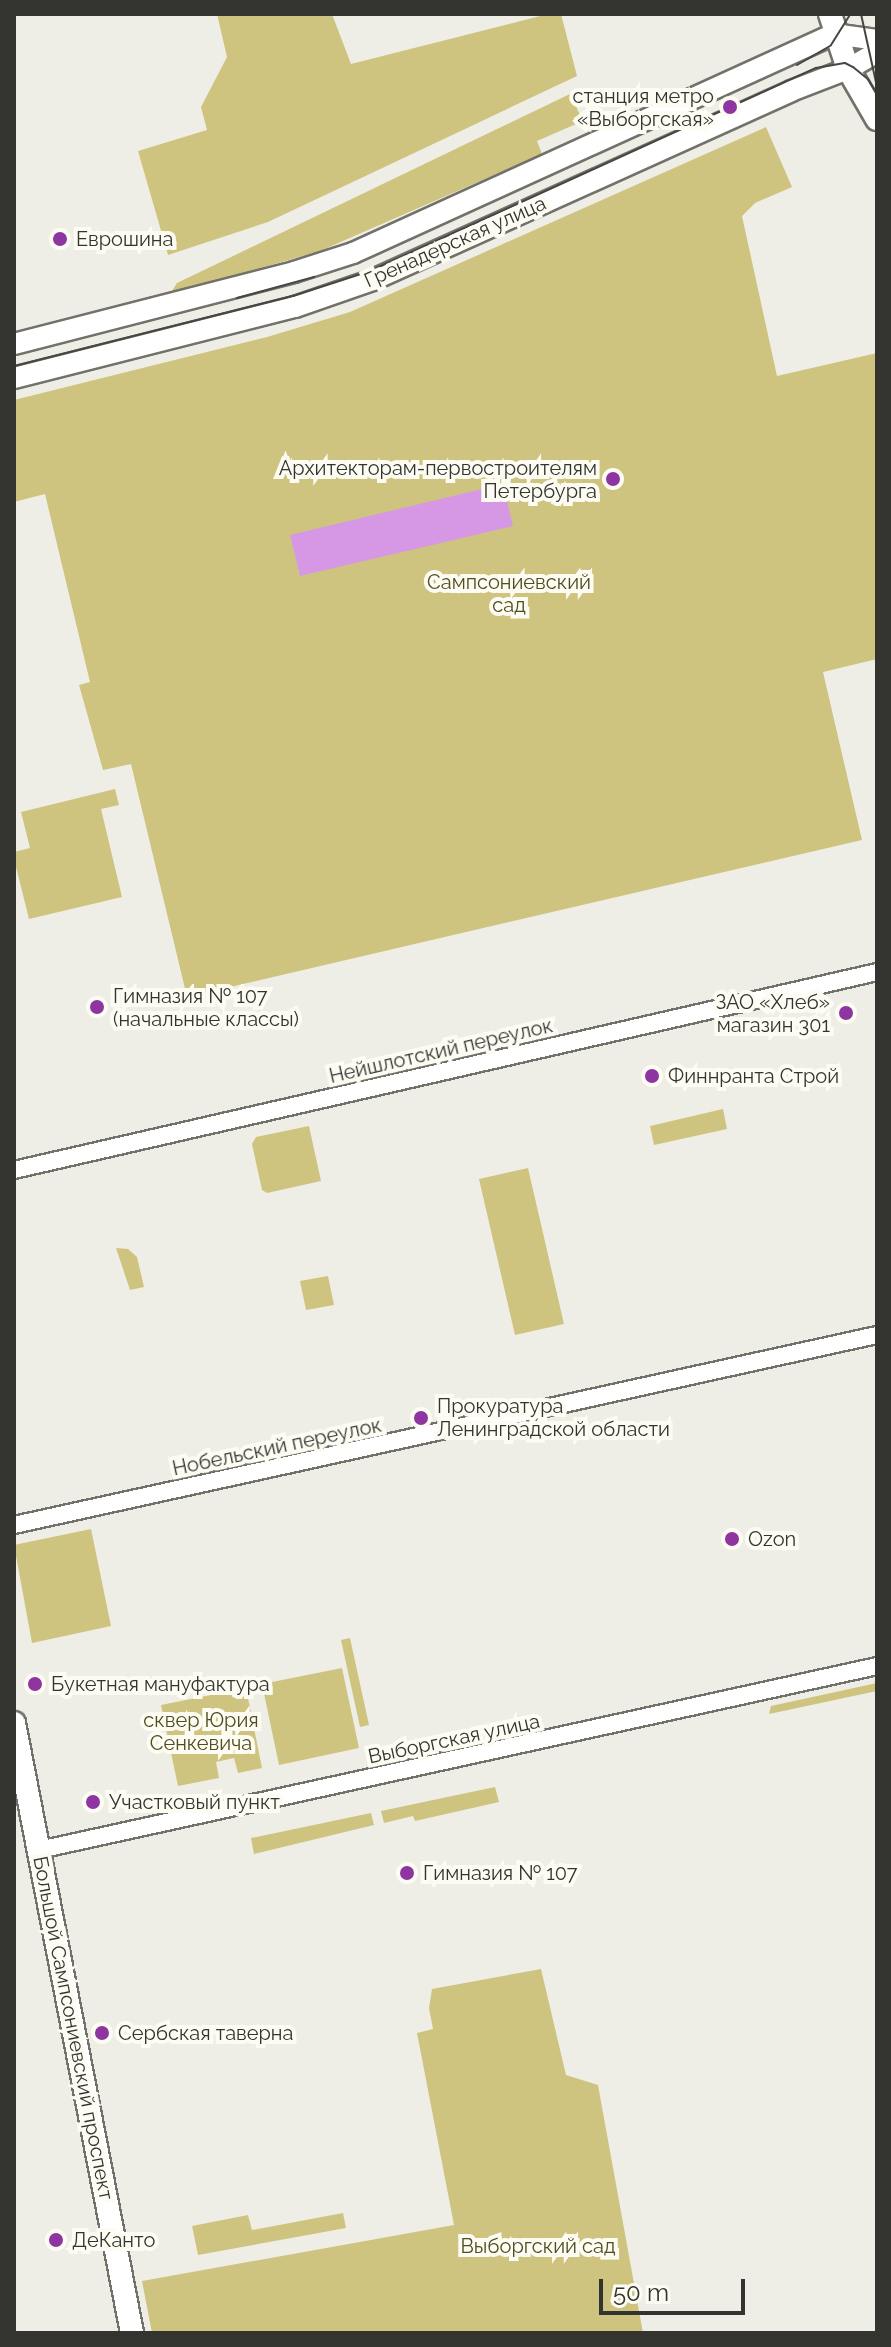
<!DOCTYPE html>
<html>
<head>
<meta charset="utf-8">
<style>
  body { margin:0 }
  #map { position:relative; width:891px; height:2347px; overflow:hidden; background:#efeee6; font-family:Raleway,sans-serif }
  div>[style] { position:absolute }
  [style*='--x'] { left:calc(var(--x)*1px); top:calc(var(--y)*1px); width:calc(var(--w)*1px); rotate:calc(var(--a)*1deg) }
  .green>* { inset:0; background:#cec480 }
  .water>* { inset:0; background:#d698e4 }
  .roads { filter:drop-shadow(2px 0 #72716a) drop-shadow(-2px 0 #72716a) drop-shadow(0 2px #72716a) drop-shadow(0 -2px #72716a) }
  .minor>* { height:16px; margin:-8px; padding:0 8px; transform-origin:8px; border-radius:8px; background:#fff }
  .tertiary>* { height:20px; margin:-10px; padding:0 10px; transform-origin:10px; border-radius:10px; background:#fff }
  .secondary>* { height:22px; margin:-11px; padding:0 11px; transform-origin:11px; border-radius:11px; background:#fff }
  .tram>* { height:2px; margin:-1px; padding:0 1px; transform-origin:1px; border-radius:1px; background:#464643 }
  .dots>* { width:22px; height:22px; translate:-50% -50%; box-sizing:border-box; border:4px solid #fdfcf3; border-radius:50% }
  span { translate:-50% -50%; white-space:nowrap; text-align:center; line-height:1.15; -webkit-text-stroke:8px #fdfcf3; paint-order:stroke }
  .poi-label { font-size:20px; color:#333330 }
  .right { translate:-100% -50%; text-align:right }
  .left { translate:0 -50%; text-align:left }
  .street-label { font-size:20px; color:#333330 }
  .park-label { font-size:20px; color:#524c21 }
  .frame { position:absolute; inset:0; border:16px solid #333330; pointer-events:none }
  .scale { position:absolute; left:599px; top:2279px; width:146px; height:36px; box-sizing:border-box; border:4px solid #333330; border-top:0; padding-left:10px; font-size:24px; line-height:28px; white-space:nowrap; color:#333330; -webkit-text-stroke:6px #fdfcf3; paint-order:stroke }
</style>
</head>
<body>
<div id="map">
  <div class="green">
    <i style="clip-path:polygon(217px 14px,332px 14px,351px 64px,548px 14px,561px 14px,577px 76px,268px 222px,168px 255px,138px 151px,207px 130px,201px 107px,227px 57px)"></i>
    <i style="clip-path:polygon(570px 94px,583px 121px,537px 141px,542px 154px,320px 251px,170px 294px,177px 283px)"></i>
    <i style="clip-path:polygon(766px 127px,792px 187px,755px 203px,742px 216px,777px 376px,877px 353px,877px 659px,823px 672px,862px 840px,187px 997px,131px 764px,103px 770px,79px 685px,90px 682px,45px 494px,14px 502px,14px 400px,267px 337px,350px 312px)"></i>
    <i style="clip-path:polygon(115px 789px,119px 805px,101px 809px,122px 897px,29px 919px,14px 859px,14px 852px,30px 848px,21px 812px)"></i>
    <i style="clip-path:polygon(723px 1109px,727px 1129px,654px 1145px,650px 1126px)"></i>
    <i style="clip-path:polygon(309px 1126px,321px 1181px,267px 1193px,262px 1190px,252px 1144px,256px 1137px)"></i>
    <i style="clip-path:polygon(528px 1168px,564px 1324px,515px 1335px,479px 1179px)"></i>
    <i style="clip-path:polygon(116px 1248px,128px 1249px,137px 1257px,144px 1287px,130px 1290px)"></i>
    <i style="clip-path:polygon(328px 1276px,334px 1305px,306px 1310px,300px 1281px)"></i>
    <i style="clip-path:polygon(91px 1529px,111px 1626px,32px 1643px,14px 1545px)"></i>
    <i style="clip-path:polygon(350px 1638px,369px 1725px,360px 1727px,341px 1640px)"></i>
    <i style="clip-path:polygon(342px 1668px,359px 1748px,279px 1765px,262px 1684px)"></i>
    <i style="clip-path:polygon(877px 1683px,877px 1691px,769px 1714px,771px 1706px)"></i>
    <i style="clip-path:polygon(246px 1688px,262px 1768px,238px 1773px,234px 1758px,216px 1762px,219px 1778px,178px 1786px,161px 1705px)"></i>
    <i style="clip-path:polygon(495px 1787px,499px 1802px,415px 1821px,413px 1816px,384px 1823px,381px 1811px)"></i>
    <i style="clip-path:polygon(371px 1813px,374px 1825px,254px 1854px,251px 1838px)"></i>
    <i style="clip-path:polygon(541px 1969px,566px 2075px,598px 2085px,643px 2333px,152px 2333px,142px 2281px,454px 2225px,417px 2033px,433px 2029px,429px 2008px,432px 1989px)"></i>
    <i style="clip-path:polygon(343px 2213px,346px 2228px,198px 2255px,192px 2226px,248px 2215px,252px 2230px)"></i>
  </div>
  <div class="water">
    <i style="clip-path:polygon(503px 484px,513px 526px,300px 576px,290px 535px)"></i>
  </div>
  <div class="roads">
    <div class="minor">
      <i style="--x:14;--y:1170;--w:885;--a:-12.92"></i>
      <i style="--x:14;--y:1525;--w:884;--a:-12.42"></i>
      <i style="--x:39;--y:1850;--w:858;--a:-12.38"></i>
    </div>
    <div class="tertiary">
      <i style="--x:14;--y:344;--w:289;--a:-14.4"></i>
      <i style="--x:294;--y:272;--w:62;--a:-17.9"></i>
      <i style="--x:353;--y:253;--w:529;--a:-24.48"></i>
      <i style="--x:834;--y:34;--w:43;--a:7.9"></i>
      <i style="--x:14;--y:378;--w:290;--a:-14.2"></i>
      <i style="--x:295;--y:307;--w:83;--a:-19.1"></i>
      <i style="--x:373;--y:280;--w:459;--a:-24.3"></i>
      <i style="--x:791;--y:91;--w:61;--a:-21.1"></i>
      <i style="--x:848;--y:69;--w:34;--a:-30"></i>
    </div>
    <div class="secondary">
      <i style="--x:830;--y:14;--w:58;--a:71.9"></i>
      <i style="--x:848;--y:69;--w:58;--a:59.9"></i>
      <i style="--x:14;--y:1723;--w:621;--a:79.05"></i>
    </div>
  </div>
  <div class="tram">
    <i style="--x:861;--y:14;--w:75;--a:77.6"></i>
    <i style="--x:797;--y:65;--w:39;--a:-30"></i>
    <i style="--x:831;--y:45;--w:36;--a:-58"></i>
    <i style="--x:237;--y:298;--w:80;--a:-15.3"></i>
    <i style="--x:14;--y:366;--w:288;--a:-14.1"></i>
    <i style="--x:293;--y:296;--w:81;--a:-18"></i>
    <i style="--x:370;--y:271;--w:490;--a:-24.5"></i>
    <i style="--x:816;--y:68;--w:29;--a:-10"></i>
    <i style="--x:845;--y:63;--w:9;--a:27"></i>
    <i style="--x:853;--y:67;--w:19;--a:39"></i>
    <i style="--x:868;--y:79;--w:17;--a:59"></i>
  </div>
  <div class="dots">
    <i style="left:730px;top:107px;background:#8e35a1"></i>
    <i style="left:60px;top:239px;background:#8e35a1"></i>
    <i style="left:613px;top:479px;background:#8e35a1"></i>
    <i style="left:97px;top:1007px;background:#8e35a1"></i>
    <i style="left:846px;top:1013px;background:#8e35a1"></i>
    <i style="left:652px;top:1076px;background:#8e35a1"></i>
    <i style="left:421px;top:1418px;background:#8e35a1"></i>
    <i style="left:732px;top:1539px;background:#8e35a1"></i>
    <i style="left:35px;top:1684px;background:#8e35a1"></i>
    <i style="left:93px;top:1802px;background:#8e35a1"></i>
    <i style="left:407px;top:1873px;background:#8e35a1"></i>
    <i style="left:102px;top:2033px;background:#8e35a1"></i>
    <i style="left:56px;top:2240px;background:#8e35a1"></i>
  </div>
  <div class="poi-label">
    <span class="right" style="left:714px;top:108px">станция метро<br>«Выборгская»</span>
    <span class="left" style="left:76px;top:239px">Еврошина</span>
    <span class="right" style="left:597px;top:480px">Архитекторам-первостроителям<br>Петербурга</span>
    <span class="left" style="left:113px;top:1008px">Гимназия № 107<br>(начальные классы)</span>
    <span class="right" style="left:830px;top:1014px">ЗАО «Хлеб»<br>магазин 301</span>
    <span class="left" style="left:668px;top:1076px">Финнранта Строй</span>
    <span class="left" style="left:437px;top:1418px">Прокуратура<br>Ленинградской области</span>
    <span class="left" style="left:748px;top:1539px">Ozon</span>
    <span class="left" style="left:51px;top:1684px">Букетная мануфактура</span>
    <span class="left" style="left:109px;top:1802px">Участковый пункт</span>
    <span class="left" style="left:423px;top:1873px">Гимназия № 107</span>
    <span class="left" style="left:118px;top:2033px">Сербская таверна</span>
    <span class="left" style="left:72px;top:2240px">ДеКанто</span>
  </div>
  <div class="street-label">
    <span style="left:455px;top:242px;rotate:-24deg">Гренадерская улица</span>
    <span style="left:441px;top:1051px;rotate:-13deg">Нейшлотский переулок</span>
    <span style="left:277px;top:1447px;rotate:-12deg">Нобельский переулок</span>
    <span style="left:454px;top:1739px;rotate:-12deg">Выборгская улица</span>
    <span style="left:73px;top:2028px;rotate:79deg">Большой Сампсониевский проспект</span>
  </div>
  <div class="park-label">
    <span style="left:509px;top:594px">Сампсониевский<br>сад</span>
    <span style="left:201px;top:1732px">сквер Юрия<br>Сенкевича</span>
    <span style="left:538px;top:2246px">Выборгский сад</span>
  </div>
  <div class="frame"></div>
  <div class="scale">50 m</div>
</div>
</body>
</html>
